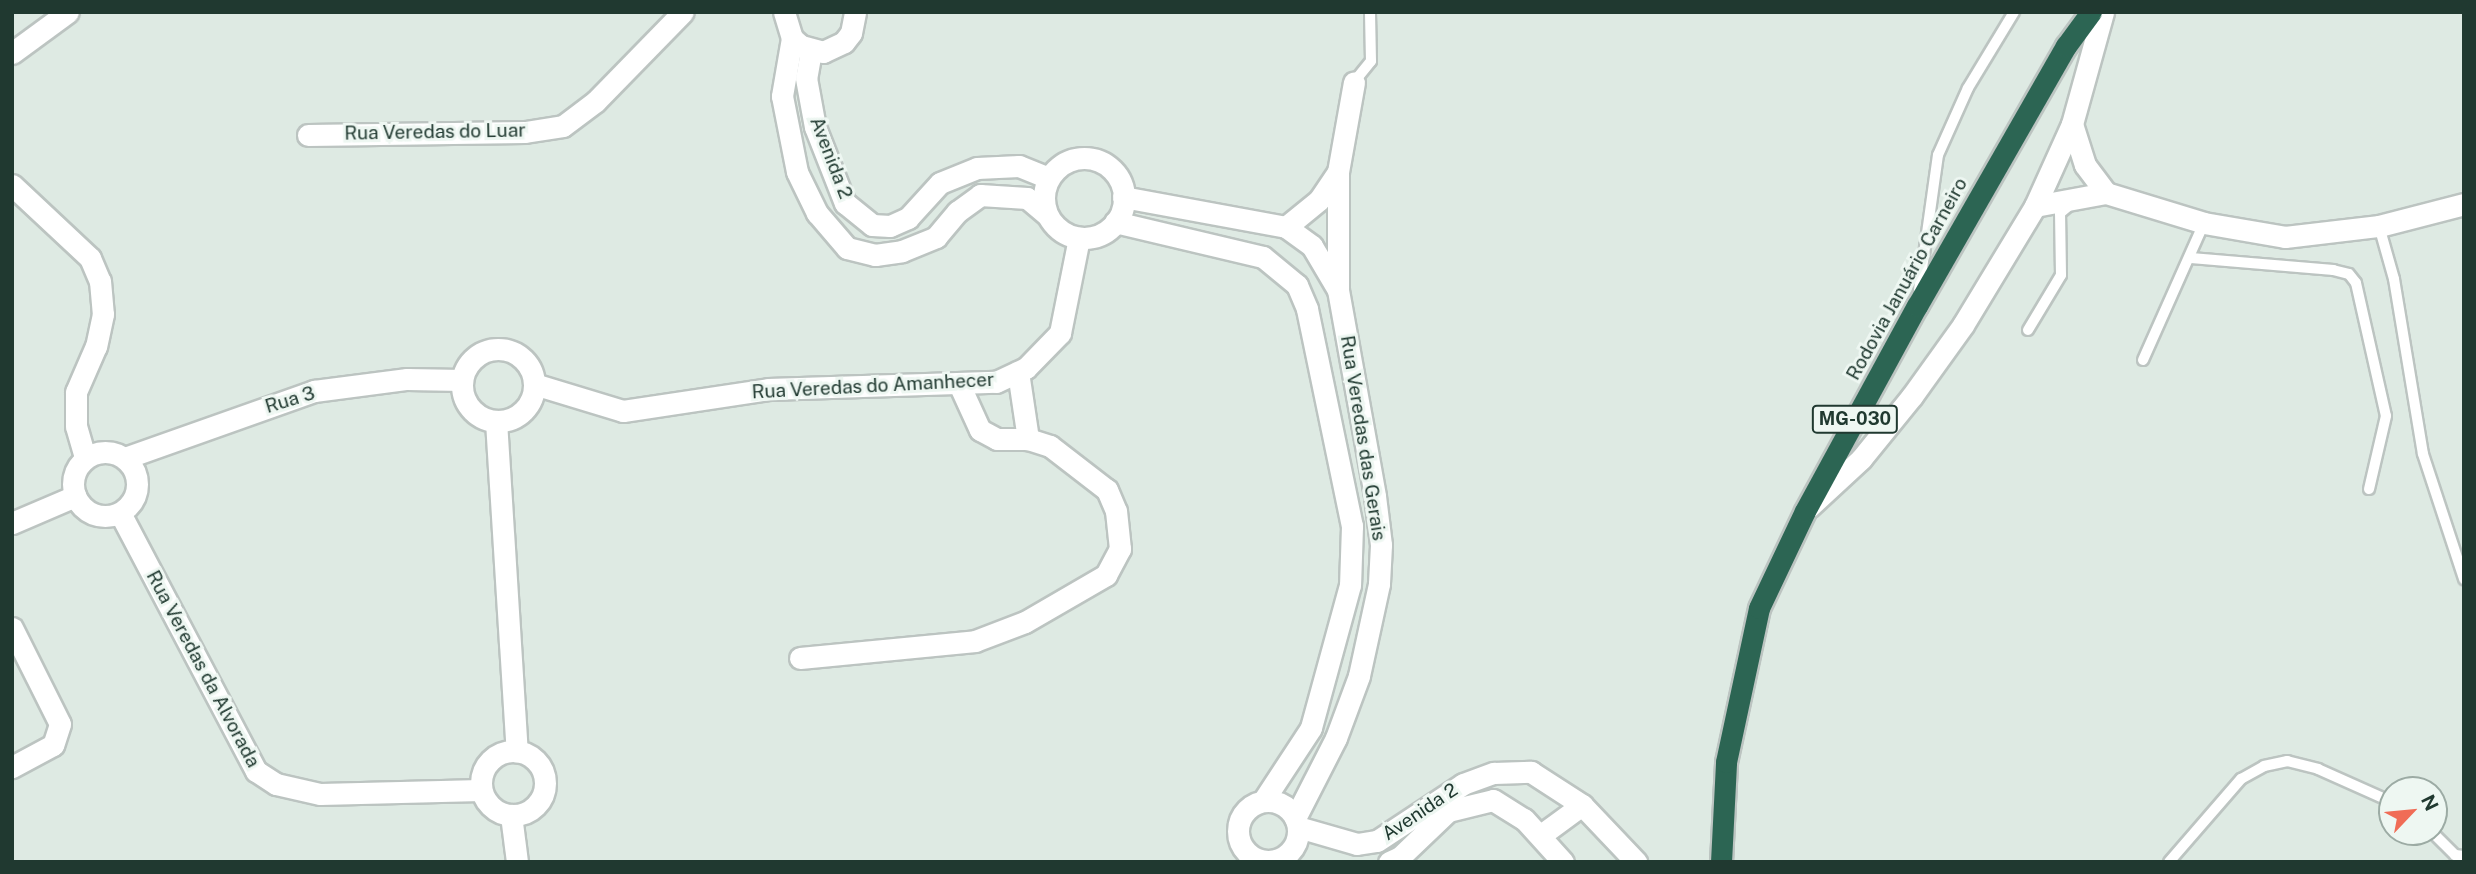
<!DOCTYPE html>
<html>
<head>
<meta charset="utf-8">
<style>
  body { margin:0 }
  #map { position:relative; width:2476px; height:874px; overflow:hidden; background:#deeae3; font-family:"Public Sans",sans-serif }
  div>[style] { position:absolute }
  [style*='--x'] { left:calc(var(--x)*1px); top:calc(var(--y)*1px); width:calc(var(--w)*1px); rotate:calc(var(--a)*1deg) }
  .roads { filter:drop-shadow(2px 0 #bcc4c1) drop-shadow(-2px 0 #bcc4c1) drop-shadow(0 2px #bcc4c1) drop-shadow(0 -2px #bcc4c1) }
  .lane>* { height:10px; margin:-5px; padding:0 5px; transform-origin:5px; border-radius:5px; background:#fff }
  .street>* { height:21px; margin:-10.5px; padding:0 10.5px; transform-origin:10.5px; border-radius:10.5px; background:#fff }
  .street>.ring { margin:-10.5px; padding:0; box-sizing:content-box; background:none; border:21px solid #fff; border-radius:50% }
  .highway>* { height:21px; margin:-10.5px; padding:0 10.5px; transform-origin:10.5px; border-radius:10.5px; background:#2c6553 }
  span { translate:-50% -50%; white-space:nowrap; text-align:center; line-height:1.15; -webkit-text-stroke:6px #eef7f2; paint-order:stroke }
  .shield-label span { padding:2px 5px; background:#eef7f2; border:2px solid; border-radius:5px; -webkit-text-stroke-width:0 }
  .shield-label { font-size:18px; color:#203930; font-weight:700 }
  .street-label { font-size:19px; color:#203930 }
  .frame { position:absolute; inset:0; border:14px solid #203930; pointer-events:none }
  .north { position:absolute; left:2378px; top:776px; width:70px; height:70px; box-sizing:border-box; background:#eef7f2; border:2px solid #9caba4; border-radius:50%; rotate:64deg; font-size:19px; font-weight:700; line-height:28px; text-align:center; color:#203930 }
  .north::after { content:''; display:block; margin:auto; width:24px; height:32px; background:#f06c56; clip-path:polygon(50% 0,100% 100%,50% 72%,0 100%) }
</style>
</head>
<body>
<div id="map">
  <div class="roads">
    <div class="lane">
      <i style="--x:1354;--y:82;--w:27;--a:-51"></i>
      <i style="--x:1371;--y:61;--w:49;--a:-91.2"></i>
      <i style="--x:2379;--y:226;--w:55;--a:74.2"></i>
      <i style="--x:2394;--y:279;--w:177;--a:80.6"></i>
      <i style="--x:2423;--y:454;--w:132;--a:71.8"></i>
      <i style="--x:2191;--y:258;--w:143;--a:4.8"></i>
      <i style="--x:2333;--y:270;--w:16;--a:14"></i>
      <i style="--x:2349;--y:274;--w:11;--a:52"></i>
      <i style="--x:2356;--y:283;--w:136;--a:77.3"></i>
      <i style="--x:2386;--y:416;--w:75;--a:103.1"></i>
      <i style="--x:1919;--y:290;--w:136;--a:-82"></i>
      <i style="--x:1938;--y:155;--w:73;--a:-65.9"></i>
      <i style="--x:1968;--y:88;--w:89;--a:-58.8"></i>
      <i style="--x:2028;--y:330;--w:64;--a:-59"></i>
      <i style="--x:2061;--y:275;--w:62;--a:-90.9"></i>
      <i style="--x:2060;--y:213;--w:14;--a:-39"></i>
      <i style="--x:2143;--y:360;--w:150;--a:-66"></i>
      <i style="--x:2432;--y:832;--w:33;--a:45"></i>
      <i style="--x:2455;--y:855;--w:9;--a:6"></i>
      <i style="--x:2169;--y:862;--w:110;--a:-49.1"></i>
      <i style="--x:2241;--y:779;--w:26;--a:-29"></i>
      <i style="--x:2264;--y:766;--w:24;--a:-12"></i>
      <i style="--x:2287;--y:761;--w:32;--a:14"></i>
      <i style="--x:2318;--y:769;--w:81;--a:24"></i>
    </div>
    <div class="street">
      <i style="--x:784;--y:12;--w:27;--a:73"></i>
      <i style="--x:792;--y:38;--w:12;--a:42"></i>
      <i style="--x:801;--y:46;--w:23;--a:15"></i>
      <i style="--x:823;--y:52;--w:23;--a:-25"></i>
      <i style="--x:844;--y:42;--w:11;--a:-52"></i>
      <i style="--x:851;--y:33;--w:21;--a:-79"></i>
      <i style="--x:792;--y:38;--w:59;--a:99.8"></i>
      <i style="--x:782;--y:96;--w:77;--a:78.8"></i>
      <i style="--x:797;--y:172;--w:46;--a:64"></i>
      <i style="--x:817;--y:213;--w:46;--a:49.4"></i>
      <i style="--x:847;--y:248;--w:29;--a:14"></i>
      <i style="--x:875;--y:255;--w:27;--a:-8"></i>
      <i style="--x:902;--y:251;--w:37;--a:-22"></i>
      <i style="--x:936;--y:237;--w:33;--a:-50"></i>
      <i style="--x:957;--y:212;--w:29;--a:-36"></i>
      <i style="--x:980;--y:195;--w:47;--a:3.7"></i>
      <i style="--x:1027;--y:198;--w:26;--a:40"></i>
      <i style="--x:811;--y:51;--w:27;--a:100"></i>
      <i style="--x:806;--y:78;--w:50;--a:79.6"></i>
      <i style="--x:815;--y:127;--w:82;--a:68.5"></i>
      <i style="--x:845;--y:203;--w:35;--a:39"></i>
      <i style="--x:872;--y:225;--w:18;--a:3"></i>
      <i style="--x:890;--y:226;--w:20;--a:-24"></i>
      <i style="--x:908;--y:218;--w:47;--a:-47.6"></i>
      <i style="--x:940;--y:183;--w:40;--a:-22"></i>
      <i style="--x:977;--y:168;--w:42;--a:-2.7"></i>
      <i style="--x:1019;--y:166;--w:32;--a:22"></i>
      <i style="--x:12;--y:53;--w:69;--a:-36.2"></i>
      <i style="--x:2072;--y:124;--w:43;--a:72.4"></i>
      <i style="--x:2085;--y:165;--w:35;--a:53"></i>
      <i style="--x:308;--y:135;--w:217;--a:-0.8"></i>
      <i style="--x:525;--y:132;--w:38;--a:-9"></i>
      <i style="--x:563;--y:126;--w:41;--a:-37.1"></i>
      <i style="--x:596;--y:101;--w:124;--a:-45.7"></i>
      <i class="ring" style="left:1044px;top:158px;width:59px;height:59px"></i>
      <i style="--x:12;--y:185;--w:107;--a:43.1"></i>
      <i style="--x:90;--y:258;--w:25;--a:67"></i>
      <i style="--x:100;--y:281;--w:33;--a:85"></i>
      <i style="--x:103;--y:314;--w:33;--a:102"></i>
      <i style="--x:96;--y:346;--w:50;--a:113.5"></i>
      <i style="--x:76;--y:392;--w:34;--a:90"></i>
      <i style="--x:76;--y:426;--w:33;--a:74"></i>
      <i style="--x:1123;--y:197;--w:166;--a:10.4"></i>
      <i style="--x:1286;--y:227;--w:32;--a:36"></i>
      <i style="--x:1312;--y:246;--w:51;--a:59.4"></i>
      <i style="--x:1338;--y:290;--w:209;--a:79.8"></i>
      <i style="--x:1375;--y:496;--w:49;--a:83"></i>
      <i style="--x:1381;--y:545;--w:39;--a:93"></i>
      <i style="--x:1379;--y:584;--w:94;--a:102.3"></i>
      <i style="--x:1359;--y:676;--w:66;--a:110.4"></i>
      <i style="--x:1336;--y:738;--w:90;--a:117.1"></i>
      <i style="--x:2035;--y:206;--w:72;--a:-10.4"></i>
      <i style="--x:2106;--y:193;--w:102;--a:17"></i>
      <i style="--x:2204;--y:223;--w:82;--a:9.8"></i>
      <i style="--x:2285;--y:237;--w:95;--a:-6.7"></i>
      <i style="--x:2379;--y:226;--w:88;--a:-14.5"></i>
      <i style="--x:1115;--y:222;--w:152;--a:13.3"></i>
      <i style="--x:1263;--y:257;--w:44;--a:39.5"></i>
      <i style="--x:1297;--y:285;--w:26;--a:67"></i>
      <i style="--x:1307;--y:309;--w:222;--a:78.3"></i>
      <i style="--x:1352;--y:526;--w:59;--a:91.9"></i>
      <i style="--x:1350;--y:585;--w:148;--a:105.3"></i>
      <i style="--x:1311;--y:728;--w:87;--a:123.3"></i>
      <i style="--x:1286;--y:227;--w:43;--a:-39.3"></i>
      <i style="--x:1319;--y:200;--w:34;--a:-56"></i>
      <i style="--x:1338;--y:289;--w:117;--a:-90"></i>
      <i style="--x:1338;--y:172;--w:91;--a:-79.9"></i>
      <i class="ring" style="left:462px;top:349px;width:51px;height:51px"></i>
      <i style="--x:1018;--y:372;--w:68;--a:81.5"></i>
      <i style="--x:534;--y:384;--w:93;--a:16.9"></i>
      <i style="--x:623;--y:411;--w:147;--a:-8.6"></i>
      <i style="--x:768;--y:389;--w:228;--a:-1.8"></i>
      <i style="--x:996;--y:382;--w:33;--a:-25"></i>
      <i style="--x:1026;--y:368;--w:49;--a:-45.8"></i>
      <i style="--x:1060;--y:333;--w:97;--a:-78.7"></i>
      <i style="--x:496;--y:421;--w:331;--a:86.4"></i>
      <i class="ring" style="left:73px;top:452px;width:43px;height:43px"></i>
      <i style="--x:125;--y:458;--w:201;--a:-19.5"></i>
      <i style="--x:314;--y:391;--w:94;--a:-7.4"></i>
      <i style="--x:407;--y:379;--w:55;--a:1"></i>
      <i style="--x:1809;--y:507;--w:71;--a:-42.7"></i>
      <i style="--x:1861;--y:459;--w:81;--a:-51"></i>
      <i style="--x:1912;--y:396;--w:87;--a:-54.3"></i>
      <i style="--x:1963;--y:325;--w:139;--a:-58.8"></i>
      <i style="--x:2035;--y:206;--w:90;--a:-65.7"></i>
      <i style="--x:2072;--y:124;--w:116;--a:-74.5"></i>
      <i style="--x:120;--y:513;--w:292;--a:62.2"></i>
      <i style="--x:256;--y:771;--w:24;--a:33"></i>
      <i style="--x:276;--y:784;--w:45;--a:12.8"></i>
      <i style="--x:320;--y:794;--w:161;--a:-1.4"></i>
      <i style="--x:12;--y:523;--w:69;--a:-23.2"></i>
      <i style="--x:12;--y:628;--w:107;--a:63.4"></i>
      <i style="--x:60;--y:724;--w:22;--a:108"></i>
      <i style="--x:53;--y:745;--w:47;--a:151.8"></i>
      <i style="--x:800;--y:658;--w:176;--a:-5.5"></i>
      <i style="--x:975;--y:641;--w:53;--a:-20.8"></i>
      <i style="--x:1025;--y:622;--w:94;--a:-30.1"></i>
      <i style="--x:1106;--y:575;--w:30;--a:-62"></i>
      <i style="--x:1120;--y:549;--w:38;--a:-96"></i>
      <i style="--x:1116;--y:511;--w:23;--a:-113"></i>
      <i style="--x:1107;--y:490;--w:72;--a:-142.3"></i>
      <i style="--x:1050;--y:446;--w:23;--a:-162"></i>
      <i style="--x:1028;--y:439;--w:31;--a:180"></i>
      <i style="--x:997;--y:439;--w:19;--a:-152"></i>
      <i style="--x:980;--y:430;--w:51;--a:-114.5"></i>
      <i class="ring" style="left:481px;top:751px;width:43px;height:43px"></i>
      <i class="ring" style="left:1238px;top:801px;width:39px;height:39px"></i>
      <i style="--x:511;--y:815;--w:47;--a:82.7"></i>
      <i style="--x:1298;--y:827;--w:61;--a:16.1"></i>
      <i style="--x:1357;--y:844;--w:20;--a:-9"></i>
      <i style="--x:1377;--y:841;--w:103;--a:-33.5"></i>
      <i style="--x:1463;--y:784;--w:33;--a:-20"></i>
      <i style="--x:1494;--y:773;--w:37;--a:-2"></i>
      <i style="--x:1531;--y:772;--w:61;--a:32.9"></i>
      <i style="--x:1582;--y:805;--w:79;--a:46.5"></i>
      <i style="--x:1541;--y:835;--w:51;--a:-36.2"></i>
      <i style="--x:1389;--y:862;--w:12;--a:-24"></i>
      <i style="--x:1400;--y:857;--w:66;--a:-43.8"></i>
      <i style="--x:1448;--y:811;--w:46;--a:-13.7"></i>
      <i style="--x:1493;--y:800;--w:36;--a:32"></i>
      <i style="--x:1524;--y:819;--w:58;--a:47.8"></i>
    </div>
    <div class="highway">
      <i style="--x:1721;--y:862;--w:100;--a:-87.1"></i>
      <i style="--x:1726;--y:762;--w:157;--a:-77.9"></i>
      <i style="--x:1759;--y:608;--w:107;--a:-64.6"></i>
      <i style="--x:1805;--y:511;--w:234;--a:-61.4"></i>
      <i style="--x:1917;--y:306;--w:300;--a:-60.2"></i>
      <i style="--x:2066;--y:46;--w:42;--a:-53.7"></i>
    </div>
  </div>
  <div class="shield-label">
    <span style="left:1855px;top:419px">MG-030</span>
  </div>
  <div class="street-label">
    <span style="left:435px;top:132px;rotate:-1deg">Rua Veredas do Luar</span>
    <span style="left:831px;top:158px;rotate:69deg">Avenida 2</span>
    <span style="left:1907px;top:279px;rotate:-61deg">Rodovia Januário Carneiro</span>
    <span style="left:873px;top:386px;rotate:-3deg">Rua Veredas do Amanhecer</span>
    <span style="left:290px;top:400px;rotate:-17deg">Rua 3</span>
    <span style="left:1363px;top:438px;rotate:81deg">Rua Veredas das Gerais</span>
    <span style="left:203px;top:669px;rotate:62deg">Rua Veredas da Alvorada</span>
    <span style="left:1420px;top:812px;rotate:-34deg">Avenida 2</span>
  </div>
  <div class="frame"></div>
  <div class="north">N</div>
</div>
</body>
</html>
